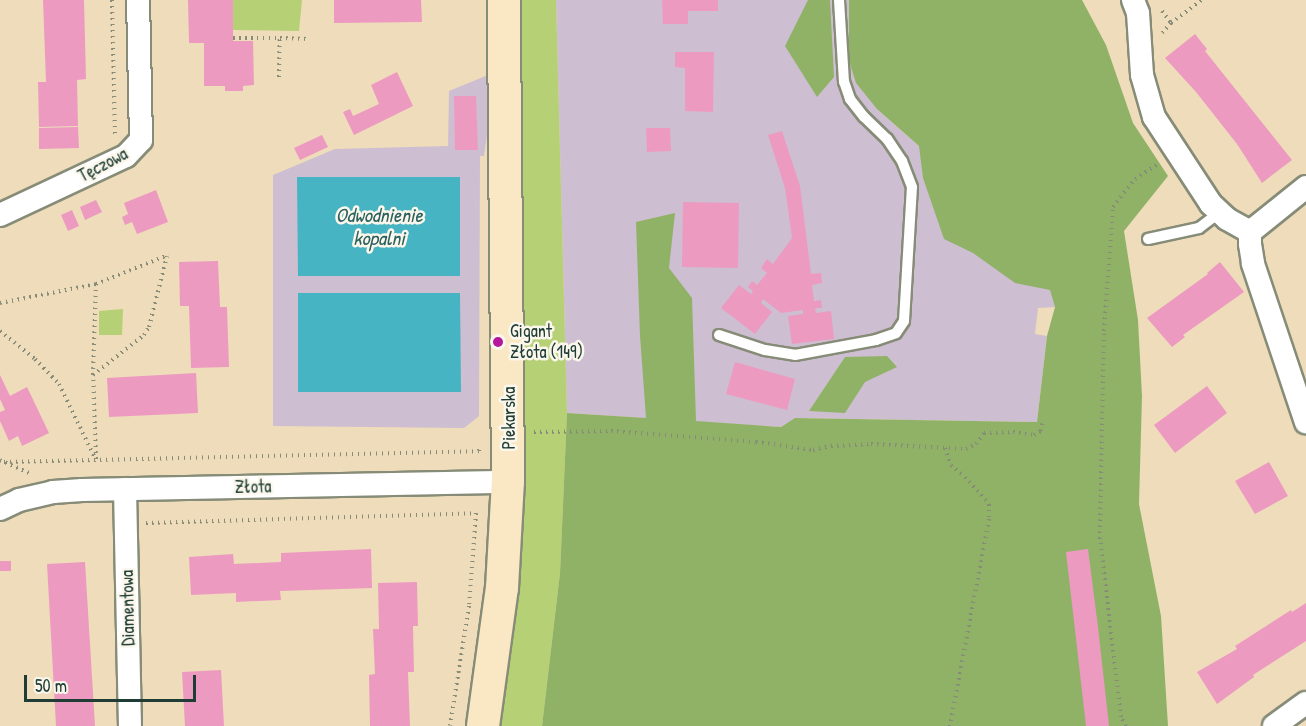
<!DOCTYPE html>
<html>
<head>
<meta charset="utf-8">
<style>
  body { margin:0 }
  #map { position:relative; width:1306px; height:726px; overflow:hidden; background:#eedcba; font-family:"Patrick Hand",sans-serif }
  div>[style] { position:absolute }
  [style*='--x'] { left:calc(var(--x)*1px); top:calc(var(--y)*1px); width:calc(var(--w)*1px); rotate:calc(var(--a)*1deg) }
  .industrial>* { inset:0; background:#cebed1 }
  .green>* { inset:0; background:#b6d076 }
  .forest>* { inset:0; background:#90b267 }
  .water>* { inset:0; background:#47b4c3 }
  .building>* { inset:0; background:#ed9ac1 }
  .path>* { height:4px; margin-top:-2px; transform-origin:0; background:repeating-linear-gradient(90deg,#868c77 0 1.5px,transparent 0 6px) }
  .roads { filter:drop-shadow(2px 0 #868c77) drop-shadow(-2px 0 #868c77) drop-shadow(0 2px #868c77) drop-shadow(0 -2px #868c77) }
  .lane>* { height:10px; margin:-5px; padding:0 5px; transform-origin:5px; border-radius:5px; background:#fff }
  .street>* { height:22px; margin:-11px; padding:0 11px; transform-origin:11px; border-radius:11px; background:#fff }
  .secondary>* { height:32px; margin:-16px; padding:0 16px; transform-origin:16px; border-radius:16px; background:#fae7c3 }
  .dots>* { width:16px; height:16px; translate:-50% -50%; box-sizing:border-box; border:3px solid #fbf7ec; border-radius:50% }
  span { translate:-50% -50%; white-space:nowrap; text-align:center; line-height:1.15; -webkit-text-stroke:5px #fbf7ec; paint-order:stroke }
  .street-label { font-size:18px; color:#1f3d34 }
  .poi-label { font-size:18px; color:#1f3d34 }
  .left { translate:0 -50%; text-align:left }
  .water-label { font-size:20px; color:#2b615f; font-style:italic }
  .scale { position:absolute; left:24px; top:675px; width:172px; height:27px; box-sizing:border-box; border:3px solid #1f3d34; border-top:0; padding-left:8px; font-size:18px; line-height:21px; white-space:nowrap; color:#1f3d34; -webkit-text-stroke:4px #fbf7ec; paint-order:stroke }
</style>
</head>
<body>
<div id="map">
  <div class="industrial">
    <i style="clip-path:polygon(556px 0,849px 0,849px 61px,877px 109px,937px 162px,1037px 215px,1055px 307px,1038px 308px,1035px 334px,1047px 336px,1037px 422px,796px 418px,781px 427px,567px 413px)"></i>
    <i style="clip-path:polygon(488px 75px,489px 122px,484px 156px,480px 156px,479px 416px,464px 428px,273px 426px,273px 175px,335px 149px,448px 146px,449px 91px)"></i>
  </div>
  <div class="green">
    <i style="clip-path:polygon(233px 0,302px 0,299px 31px,233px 30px)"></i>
    <i style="clip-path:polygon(516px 0,556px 0,567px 413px,560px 573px,542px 726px,495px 726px)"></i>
    <i style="clip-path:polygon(123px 309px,122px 335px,99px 335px,99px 311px)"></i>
  </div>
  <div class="forest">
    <i style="clip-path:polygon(808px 0,830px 0,834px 77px,817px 97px,785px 46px)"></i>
    <i style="clip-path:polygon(849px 0,1082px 0,1106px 45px,1133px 123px,1168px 176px,1124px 231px,1138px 320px,1142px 396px,1139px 504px,1161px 616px,1168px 726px,542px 726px,560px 573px,567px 413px,646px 418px,640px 336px,636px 222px,675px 213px,669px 268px,692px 298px,696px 421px,781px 427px,795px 418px,1037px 422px,1047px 336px,1055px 307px,1050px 290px,1015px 283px,973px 253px,944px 239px,923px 178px,919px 146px,877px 109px,856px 83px,849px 61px)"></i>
    <i style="clip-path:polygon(887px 356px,897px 367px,865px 382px,845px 413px,809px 411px,845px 357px)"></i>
  </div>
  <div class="water">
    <i style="clip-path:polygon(297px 177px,460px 177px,460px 276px,298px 276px)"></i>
    <i style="clip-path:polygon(298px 293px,460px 293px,461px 392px,298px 392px)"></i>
  </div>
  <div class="building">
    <i style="clip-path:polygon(43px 0,84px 0,86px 79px,77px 80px,78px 126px,39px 127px,38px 82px,46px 82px)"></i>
    <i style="clip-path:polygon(188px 0,233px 0,233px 41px,253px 41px,254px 85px,243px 86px,243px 91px,225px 91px,225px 86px,204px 86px,204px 43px,189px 43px)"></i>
    <i style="clip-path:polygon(334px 0,421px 0,422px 22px,334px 23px)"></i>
    <i style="clip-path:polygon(662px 0,718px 0,718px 11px,688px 11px,688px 24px,663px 24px)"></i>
    <i style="clip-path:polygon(1195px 34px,1207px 49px,1205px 51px,1292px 160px,1262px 183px,1237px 144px,1196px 92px,1165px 58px)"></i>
    <i style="clip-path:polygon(675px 52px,714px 52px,713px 112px,685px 111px,685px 68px,675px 67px)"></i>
    <i style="clip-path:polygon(397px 72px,413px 106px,354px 135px,343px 112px,350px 109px,353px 116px,379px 104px,371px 85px)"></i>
    <i style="clip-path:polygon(454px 96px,476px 96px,478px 150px,455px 150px)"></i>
    <i style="clip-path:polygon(78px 127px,79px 148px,39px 149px,39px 128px)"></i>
    <i style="clip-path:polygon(646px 128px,670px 128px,671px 151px,647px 152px)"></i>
    <i style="clip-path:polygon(782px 131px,800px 186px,811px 274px,821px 273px,822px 283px,812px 285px,814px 301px,821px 300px,822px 308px,815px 308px,816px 313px,831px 311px,834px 339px,792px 344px,788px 316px,803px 314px,803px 310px,781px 313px,763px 299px,761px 303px,772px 312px,755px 334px,721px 308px,739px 285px,751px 294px,753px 291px,748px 287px,752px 281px,757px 285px,767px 273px,761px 268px,767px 259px,773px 264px,792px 238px,785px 188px,768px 135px)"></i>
    <i style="clip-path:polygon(322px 135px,328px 147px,300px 160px,294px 148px)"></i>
    <i style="clip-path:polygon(156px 190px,168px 222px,137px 234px,132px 222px,125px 225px,122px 217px,128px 214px,124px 203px)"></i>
    <i style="clip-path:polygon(96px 200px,102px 212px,85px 220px,80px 207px)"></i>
    <i style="clip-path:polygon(683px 202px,739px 203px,738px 268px,682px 267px)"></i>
    <i style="clip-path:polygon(72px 210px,79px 226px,68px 231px,61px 215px)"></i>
    <i style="clip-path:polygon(218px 261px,220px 307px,227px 307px,229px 367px,191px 368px,189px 306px,180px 306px,179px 262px)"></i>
    <i style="clip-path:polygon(1220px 262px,1244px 292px,1183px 335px,1185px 337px,1172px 347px,1147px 318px,1208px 274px,1207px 273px)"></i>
    <i style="clip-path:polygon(735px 362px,795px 379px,787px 410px,726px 394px)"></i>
    <i style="clip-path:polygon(196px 373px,198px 413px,109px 417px,107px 378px)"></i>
    <i style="clip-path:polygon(0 375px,10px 396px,27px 387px,49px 433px,22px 446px,18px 436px,9px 441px,0 421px,0 412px,5px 410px,0 399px)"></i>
    <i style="clip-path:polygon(1207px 386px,1227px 413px,1175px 453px,1154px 425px)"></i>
    <i style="clip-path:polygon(1269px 462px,1288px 496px,1255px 514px,1235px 481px)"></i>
    <i style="clip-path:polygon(371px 549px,372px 588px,280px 591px,281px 600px,236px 602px,236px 593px,191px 595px,189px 557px,233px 554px,234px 564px,281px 562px,281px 553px)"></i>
    <i style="clip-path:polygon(1088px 549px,1098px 627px,1109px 726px,1086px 726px,1075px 630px,1066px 552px)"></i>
    <i style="clip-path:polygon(0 561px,11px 561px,11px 571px,0 571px)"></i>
    <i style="clip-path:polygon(85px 562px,95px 726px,56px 726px,47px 564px)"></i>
    <i style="clip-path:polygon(417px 582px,418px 626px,413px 626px,414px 672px,408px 672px,410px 726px,370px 726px,369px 675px,375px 674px,373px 629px,379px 629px,378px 583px)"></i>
    <i style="clip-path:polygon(1306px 603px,1306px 641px,1253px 675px,1254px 677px,1217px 704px,1197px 672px,1237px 649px,1235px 646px,1291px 610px,1292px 612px)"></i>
    <i style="clip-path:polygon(221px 670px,224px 726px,185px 726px,182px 672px)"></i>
  </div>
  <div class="path">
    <i style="--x:112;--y:0;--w:134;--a:88.7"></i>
    <i style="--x:1162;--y:11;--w:15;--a:53"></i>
    <i style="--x:1171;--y:23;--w:13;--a:132"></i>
    <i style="--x:1171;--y:23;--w:38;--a:-37"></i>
    <i style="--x:233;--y:38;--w:47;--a:0"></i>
    <i style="--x:279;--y:77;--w:39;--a:-89"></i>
    <i style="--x:280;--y:38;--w:28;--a:2"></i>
    <i style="--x:0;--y:303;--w:98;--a:-11.2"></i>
    <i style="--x:96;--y:284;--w:78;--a:-21.9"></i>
    <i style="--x:0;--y:331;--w:45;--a:38.7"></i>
    <i style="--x:35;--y:359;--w:35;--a:46"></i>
    <i style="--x:59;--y:384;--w:80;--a:64.1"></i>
    <i style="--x:93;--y:375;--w:65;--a:-38.1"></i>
    <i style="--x:144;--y:335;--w:9;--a:-58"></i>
    <i style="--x:149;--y:327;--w:73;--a:-75.8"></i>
    <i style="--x:534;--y:432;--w:77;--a:-0.7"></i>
    <i style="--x:611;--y:431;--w:145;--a:4.3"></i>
    <i style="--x:756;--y:442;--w:58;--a:8"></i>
    <i style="--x:813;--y:450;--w:18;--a:-13"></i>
    <i style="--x:831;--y:446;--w:40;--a:-2.9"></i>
    <i style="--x:871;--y:444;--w:95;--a:3"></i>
    <i style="--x:966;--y:449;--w:11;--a:-27"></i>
    <i style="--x:976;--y:444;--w:14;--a:-54"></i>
    <i style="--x:984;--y:433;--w:29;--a:-2"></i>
    <i style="--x:1013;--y:432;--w:21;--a:8"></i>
    <i style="--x:1034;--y:435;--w:8;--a:-30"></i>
    <i style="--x:1041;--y:431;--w:11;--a:-80"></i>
    <i style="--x:945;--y:448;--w:18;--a:71"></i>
    <i style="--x:951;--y:465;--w:18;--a:41"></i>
    <i style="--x:965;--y:477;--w:36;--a:48"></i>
    <i style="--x:989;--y:504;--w:15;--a:90"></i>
    <i style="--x:989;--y:519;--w:211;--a:100.7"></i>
    <i style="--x:96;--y:459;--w:84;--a:-92"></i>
    <i style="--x:93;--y:375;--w:91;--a:-88.1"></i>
    <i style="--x:0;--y:460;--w:34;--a:24"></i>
    <i style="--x:4;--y:462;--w:475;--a:-1.3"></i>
    <i style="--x:479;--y:451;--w:5;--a:-79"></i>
    <i style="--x:146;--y:523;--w:330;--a:-1.7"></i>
    <i style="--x:476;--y:513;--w:93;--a:94.3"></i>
    <i style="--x:469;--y:606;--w:121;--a:99"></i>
    <i style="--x:1126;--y:726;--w:10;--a:-119"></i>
    <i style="--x:1121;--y:717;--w:179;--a:-96.7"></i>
    <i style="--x:1100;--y:539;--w:208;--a:-88.9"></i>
    <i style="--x:1104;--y:331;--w:124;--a:-85.8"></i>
    <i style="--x:1113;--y:207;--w:36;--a:-52"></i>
    <i style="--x:1135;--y:179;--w:27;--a:-33"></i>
  </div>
  <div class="roads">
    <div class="lane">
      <i style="--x:1148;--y:239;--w:52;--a:-12.2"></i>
      <i style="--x:1199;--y:228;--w:26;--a:-37"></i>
      <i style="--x:719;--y:335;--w:48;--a:18.1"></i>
      <i style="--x:765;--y:350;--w:30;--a:9"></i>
      <i style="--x:795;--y:355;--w:82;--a:-10.5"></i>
      <i style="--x:876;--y:340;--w:21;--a:-19"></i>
      <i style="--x:896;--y:333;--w:14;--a:-56"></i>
      <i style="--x:904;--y:321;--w:134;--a:-86.6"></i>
      <i style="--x:912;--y:187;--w:28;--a:-111"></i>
      <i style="--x:902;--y:161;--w:27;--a:-124"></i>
      <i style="--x:887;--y:139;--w:32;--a:-136"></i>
      <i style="--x:864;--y:117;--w:23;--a:-128"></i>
      <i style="--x:850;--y:99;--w:18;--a:-109"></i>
      <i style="--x:844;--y:82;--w:82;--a:-93.5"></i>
    </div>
    <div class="street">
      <i style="--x:1133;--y:0;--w:14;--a:69"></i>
      <i style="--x:1138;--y:13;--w:62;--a:86.3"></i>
      <i style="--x:1142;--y:75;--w:44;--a:74.1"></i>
      <i style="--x:1154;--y:117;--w:104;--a:56.8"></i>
      <i style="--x:1211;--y:204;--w:22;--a:43"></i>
      <i style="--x:1227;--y:219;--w:26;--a:29"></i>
      <i style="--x:1306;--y:187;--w:72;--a:141.2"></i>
      <i style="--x:1250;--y:232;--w:12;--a:90"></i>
      <i style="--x:1250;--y:244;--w:20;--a:81"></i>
      <i style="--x:1253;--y:264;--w:167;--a:71.5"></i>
      <i style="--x:0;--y:215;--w:139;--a:-25.1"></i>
      <i style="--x:126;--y:156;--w:22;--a:-47"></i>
      <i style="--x:141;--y:140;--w:140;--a:-91.2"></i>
      <i style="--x:125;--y:489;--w:237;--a:88.8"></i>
      <i style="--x:0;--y:509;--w:21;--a:-25"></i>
      <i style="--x:19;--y:500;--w:35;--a:-13"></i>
      <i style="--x:53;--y:492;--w:29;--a:-4"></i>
      <i style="--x:82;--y:490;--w:426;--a:-1.1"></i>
      <i style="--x:1274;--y:726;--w:39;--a:-36"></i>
    </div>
    <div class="secondary">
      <i style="--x:483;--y:726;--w:139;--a:-82.2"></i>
      <i style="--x:502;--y:588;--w:106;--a:-86.8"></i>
      <i style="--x:508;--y:482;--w:482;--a:-90.5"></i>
    </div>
  </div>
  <div class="dots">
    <i style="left:498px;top:342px;background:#b5179e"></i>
  </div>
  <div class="street-label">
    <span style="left:103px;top:165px;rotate:-28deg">Tęczowa</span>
    <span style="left:509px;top:418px;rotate:-90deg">Piekarska</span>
    <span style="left:253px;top:487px;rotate:-1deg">Złota</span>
    <span style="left:128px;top:608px;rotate:-91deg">Diamentowa</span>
  </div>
  <div class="poi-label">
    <span class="left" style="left:510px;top:342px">Gigant<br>Złota (149)</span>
  </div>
  <div class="water-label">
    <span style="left:379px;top:226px">Odwodnienie<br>kopalni</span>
  </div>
  <div class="scale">50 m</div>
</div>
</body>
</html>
